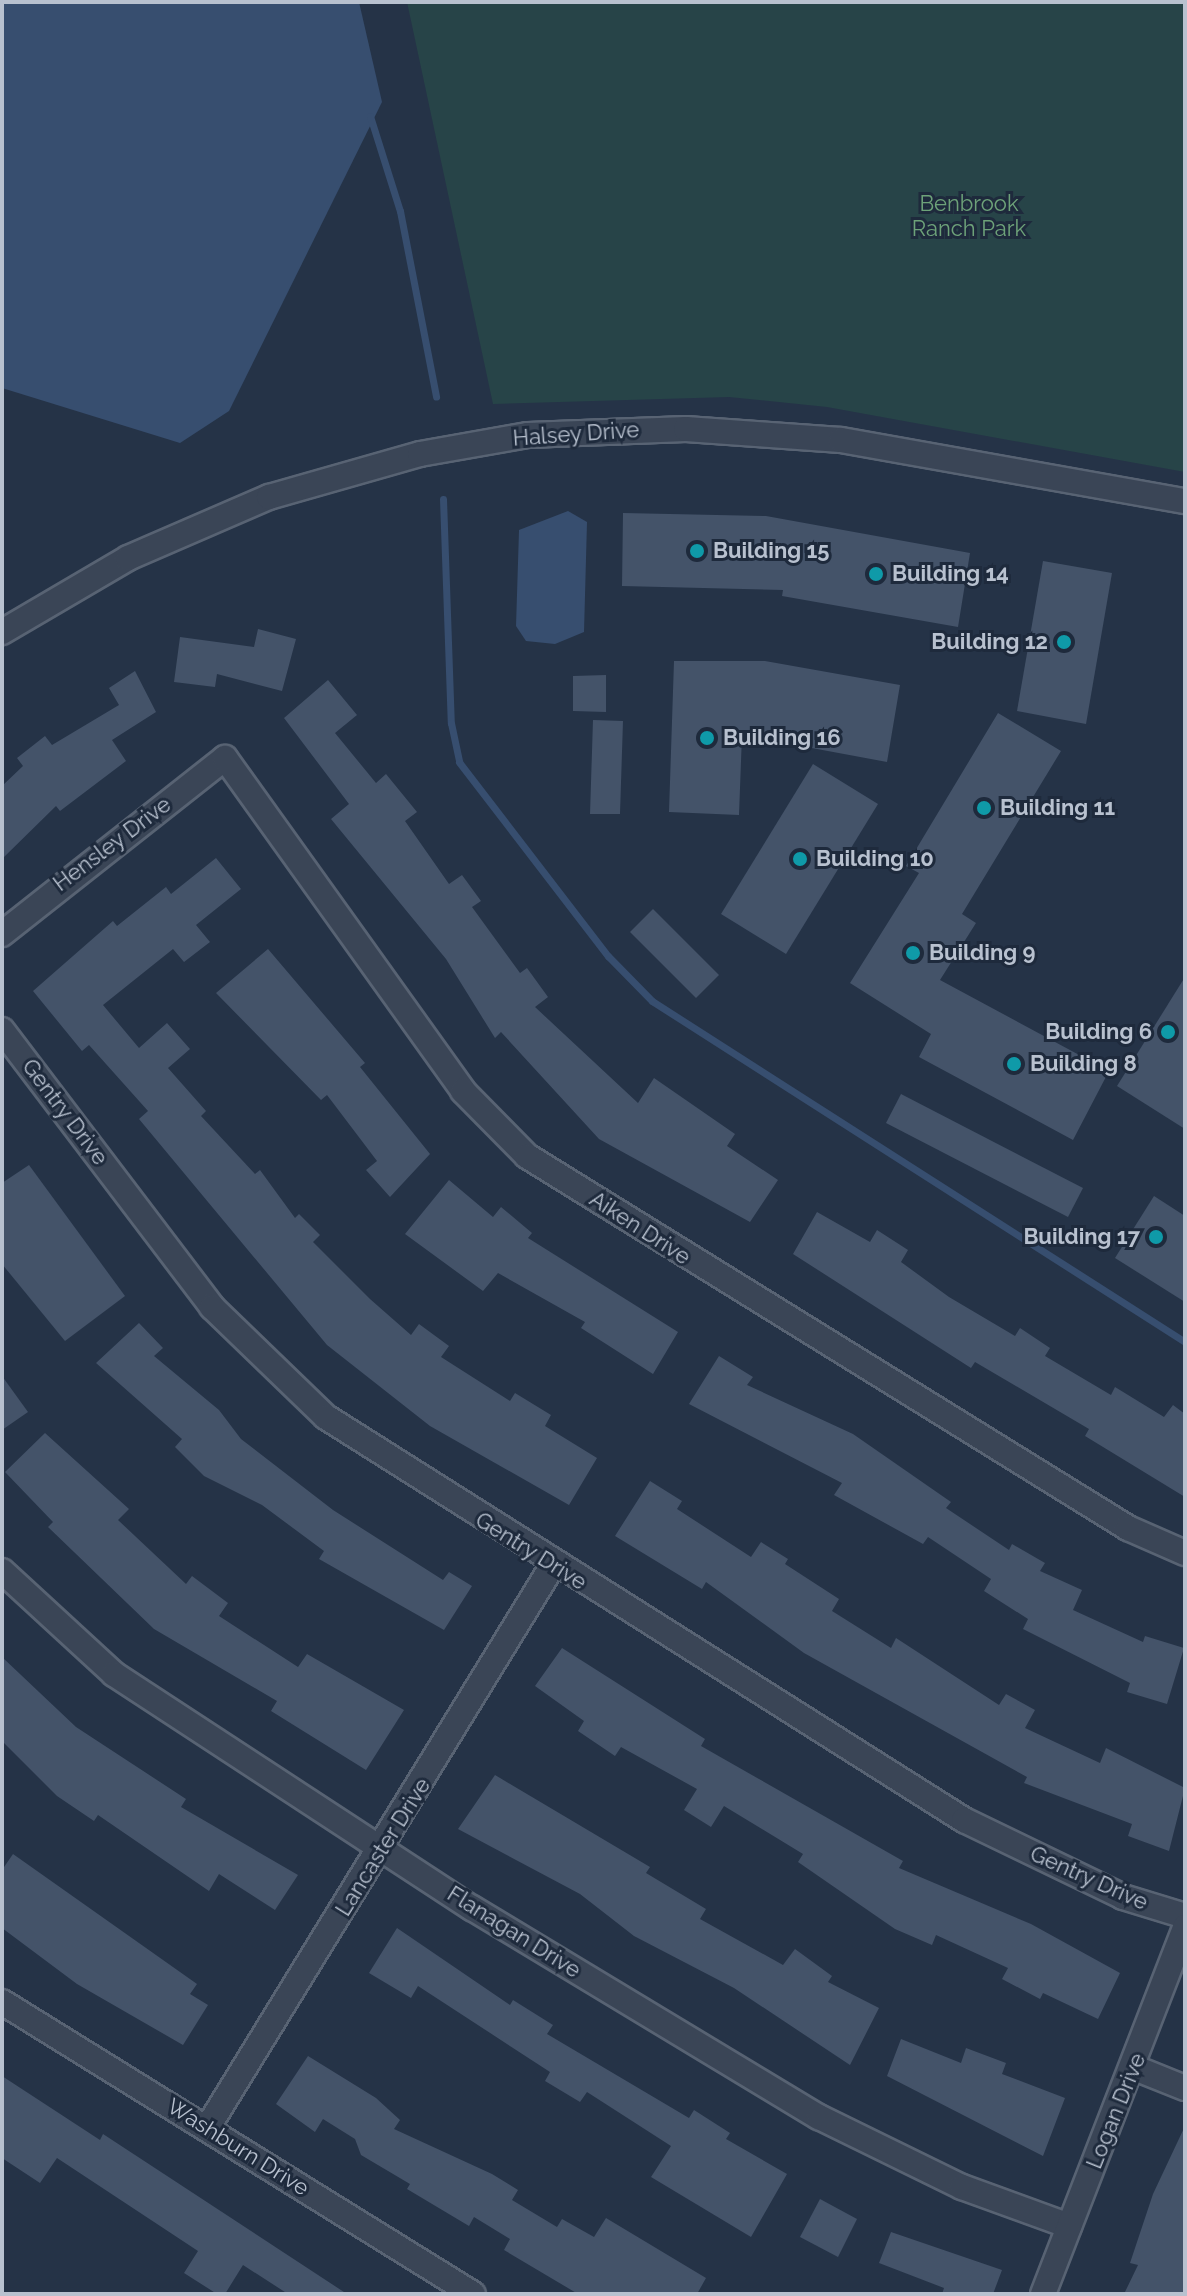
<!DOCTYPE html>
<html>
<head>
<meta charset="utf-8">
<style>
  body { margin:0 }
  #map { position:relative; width:1187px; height:2296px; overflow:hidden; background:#253347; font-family:Raleway,sans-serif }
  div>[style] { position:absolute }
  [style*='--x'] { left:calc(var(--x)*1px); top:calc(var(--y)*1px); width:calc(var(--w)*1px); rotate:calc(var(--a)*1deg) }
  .green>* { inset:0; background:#274448 }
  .water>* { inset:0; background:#374e6f }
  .stream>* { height:7px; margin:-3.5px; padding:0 3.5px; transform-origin:3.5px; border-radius:3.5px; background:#374e6f }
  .building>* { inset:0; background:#445369 }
  .roads { filter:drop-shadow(2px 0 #586373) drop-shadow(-2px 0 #586373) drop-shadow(0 2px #586373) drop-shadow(0 -2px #586373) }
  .street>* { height:24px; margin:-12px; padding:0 12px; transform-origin:12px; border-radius:12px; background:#3a4556 }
  .dots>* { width:22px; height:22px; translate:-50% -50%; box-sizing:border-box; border:4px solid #1e2a3c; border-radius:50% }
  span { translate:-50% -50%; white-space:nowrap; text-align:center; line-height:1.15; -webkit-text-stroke:6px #1e2a3c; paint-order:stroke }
  .park-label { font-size:22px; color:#6da279 }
  .street-label { font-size:22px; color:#b8c1cf }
  .poi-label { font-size:22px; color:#b8c1cf; font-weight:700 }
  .left { translate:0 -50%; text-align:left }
  .right { translate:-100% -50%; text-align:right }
  .frame { position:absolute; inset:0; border:4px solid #b8c1cf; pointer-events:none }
</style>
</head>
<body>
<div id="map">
  <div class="green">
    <i style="clip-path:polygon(407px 2px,1185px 2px,1185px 472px,827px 407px,729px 397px,493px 404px)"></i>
  </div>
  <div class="water">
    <i style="clip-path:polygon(2px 2px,359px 2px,382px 102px,229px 411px,180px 443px,2px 388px)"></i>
    <i style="clip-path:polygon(568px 511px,587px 522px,584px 632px,555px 644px,526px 641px,516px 626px,519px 530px)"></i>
  </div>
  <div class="stream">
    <i style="--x:370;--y:116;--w:100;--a:72.5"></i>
    <i style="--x:400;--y:211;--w:189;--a:79"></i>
    <i style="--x:443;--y:499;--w:224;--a:88"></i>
    <i style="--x:451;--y:723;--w:40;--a:78"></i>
    <i style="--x:459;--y:762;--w:245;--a:52.5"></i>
    <i style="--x:608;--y:956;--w:63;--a:45.6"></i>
    <i style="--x:652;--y:1001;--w:633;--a:32.61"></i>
  </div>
  <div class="building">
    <i style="clip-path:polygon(623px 513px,766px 516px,970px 553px,958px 627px,782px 596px,783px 590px,622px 586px)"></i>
    <i style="clip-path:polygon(1043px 561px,1112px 573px,1086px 724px,1017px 711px)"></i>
    <i style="clip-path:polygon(258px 629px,296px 639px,282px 691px,217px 674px,215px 687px,174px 682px,180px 637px,254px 647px)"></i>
    <i style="clip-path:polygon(674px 661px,765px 661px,900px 685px,887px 762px,742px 735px,739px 815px,669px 812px)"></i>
    <i style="clip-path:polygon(135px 671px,156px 712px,112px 740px,126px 761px,60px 811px,56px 806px,2px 859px,2px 786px,23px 766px,17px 758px,45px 736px,52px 745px,119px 705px,109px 688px)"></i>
    <i style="clip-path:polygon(606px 675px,606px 712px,573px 711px,573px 676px)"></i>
    <i style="clip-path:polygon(328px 680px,357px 715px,335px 733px,376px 783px,386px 774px,417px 812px,405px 821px,449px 884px,462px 875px,481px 901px,472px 907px,520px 973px,527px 968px,548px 997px,535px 1007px,638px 1103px,654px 1078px,735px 1134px,727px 1146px,778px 1180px,750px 1222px,599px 1139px,501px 1032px,495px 1038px,446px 959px,331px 819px,349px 804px,284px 718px)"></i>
    <i style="clip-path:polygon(998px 713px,1061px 751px,962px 914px,976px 923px,940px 980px,1109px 1071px,1073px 1140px,919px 1057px,931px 1034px,850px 983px,919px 873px,906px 866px)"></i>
    <i style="clip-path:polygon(593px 720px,623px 721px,620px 814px,590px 814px)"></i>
    <i style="clip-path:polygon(813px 764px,878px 804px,786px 954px,721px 914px)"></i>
    <i style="clip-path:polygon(216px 858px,241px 889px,196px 925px,210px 942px,184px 962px,173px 949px,103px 1005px,139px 1048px,167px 1023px,190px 1049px,168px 1068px,206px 1111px,201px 1116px,255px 1174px,260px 1170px,295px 1218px,299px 1214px,320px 1235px,313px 1242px,370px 1299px,411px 1335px,419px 1324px,449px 1346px,441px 1357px,510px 1401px,515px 1393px,551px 1415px,545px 1426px,597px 1458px,569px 1505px,430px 1426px,327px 1345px,139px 1119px,148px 1111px,89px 1045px,82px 1051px,33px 991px,113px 921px,117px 926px,166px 887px,171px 894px)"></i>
    <i style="clip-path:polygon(653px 909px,719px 975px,696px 998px,630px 932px)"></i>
    <i style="clip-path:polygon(268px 949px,365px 1063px,360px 1067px,430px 1154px,390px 1197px,366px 1170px,377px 1161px,327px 1095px,321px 1100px,216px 993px)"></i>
    <i style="clip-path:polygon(1185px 977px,1185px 1129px,1117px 1086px)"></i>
    <i style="clip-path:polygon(901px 1094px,1083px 1188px,1068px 1217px,886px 1123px)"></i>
    <i style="clip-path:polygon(29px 1165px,125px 1296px,65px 1341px,2px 1264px,2px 1183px)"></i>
    <i style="clip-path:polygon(449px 1180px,493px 1217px,501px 1207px,532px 1233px,528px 1238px,678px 1332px,653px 1374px,581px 1328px,585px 1322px,498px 1273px,483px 1291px,405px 1234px)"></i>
    <i style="clip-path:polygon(1154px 1196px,1185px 1216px,1185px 1302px,1115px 1258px)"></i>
    <i style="clip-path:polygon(817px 1212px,870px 1242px,877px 1230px,908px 1250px,901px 1262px,949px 1297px,1015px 1336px,1020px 1328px,1050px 1348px,1045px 1356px,1111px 1395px,1115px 1387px,1164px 1417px,1173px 1405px,1185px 1414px,1185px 1497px,1085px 1436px,1089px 1429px,975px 1362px,971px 1368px,793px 1254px)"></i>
    <i style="clip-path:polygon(139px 1323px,163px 1348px,154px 1356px,219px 1410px,241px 1439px,333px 1510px,443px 1580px,449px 1572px,472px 1586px,444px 1630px,319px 1559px,324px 1551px,262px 1505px,204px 1476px,175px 1447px,182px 1439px,96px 1363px)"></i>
    <i style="clip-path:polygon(719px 1356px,753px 1377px,747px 1385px,853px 1434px,951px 1502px,946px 1508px,1009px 1550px,1012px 1544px,1045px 1563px,1040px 1571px,1082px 1590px,1073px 1610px,1143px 1642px,1145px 1636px,1184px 1648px,1167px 1704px,1127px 1692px,1130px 1683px,1023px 1629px,1028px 1619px,984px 1591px,991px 1579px,928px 1537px,923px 1544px,834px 1495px,842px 1483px,689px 1404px)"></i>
    <i style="clip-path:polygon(2px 1376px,28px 1412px,2px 1430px)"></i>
    <i style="clip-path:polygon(45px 1433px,129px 1509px,118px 1520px,186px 1584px,192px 1576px,228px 1603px,219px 1616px,298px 1667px,307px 1654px,404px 1710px,366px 1770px,271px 1711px,277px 1701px,154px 1629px,48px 1527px,53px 1522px,5px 1472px)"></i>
    <i style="clip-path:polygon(650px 1481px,682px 1501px,677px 1509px,751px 1557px,761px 1542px,788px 1559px,785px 1564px,839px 1599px,832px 1611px,891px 1648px,896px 1638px,999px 1705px,1006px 1694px,1035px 1710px,1025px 1728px,1100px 1763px,1106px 1748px,1185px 1788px,1169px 1851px,1128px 1836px,1132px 1824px,1024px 1783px,1027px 1777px,804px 1653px,706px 1582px,702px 1589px,615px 1536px)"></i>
    <i style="clip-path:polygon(562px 1648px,705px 1739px,701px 1746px,903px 1861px,899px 1868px,1031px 1924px,1120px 1973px,1098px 2019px,1043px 1993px,1040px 1999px,1002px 1979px,1008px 1968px,936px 1935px,932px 1945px,895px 1929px,798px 1862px,803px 1854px,724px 1806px,711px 1827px,684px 1810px,697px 1789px,621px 1747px,615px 1756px,578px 1731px,584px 1721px,535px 1686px)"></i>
    <i style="clip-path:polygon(2px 1657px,76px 1727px,186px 1799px,181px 1807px,298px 1875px,275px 1910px,219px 1874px,209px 1891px,98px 1815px,94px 1821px,57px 1796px,2px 1741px)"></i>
    <i style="clip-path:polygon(495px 1775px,650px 1867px,646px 1873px,706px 1909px,700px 1919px,783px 1965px,795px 1949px,832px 1976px,828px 1982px,879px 2008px,850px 2065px,734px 1988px,634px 1936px,580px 1894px,458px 1829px)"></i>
    <i style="clip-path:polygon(13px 1854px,197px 1984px,190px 1994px,208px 2005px,183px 2045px,77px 1984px,2px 1928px,2px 1870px)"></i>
    <i style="clip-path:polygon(397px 1928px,510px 2005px,513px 2000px,553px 2025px,547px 2034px,689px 2118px,694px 2110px,730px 2133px,726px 2139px,787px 2174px,751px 2237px,651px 2177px,671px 2146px,587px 2092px,580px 2102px,545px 2081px,550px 2072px,418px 1986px,411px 1998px,369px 1973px)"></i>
    <i style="clip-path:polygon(901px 2039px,961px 2063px,966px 2048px,1006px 2063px,1002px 2074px,1065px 2098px,1043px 2156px,887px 2076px)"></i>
    <i style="clip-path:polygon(308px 2056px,376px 2098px,400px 2120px,394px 2129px,492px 2174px,518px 2190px,512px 2200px,557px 2227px,562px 2219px,594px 2237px,606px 2218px,706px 2278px,697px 2294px,578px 2294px,504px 2250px,510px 2239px,474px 2217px,469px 2226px,407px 2189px,410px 2184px,361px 2155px,355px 2139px,323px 2119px,315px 2132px,276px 2104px)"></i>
    <i style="clip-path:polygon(2px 2076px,100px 2140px,103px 2134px,347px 2294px,288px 2294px,243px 2265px,225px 2294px,217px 2294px,184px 2273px,198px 2251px,57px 2158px,40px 2183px,2px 2158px)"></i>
    <i style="clip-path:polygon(1185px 2126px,1185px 2294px,1124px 2294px,1138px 2265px,1130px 2263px,1153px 2194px)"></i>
    <i style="clip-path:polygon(820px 2199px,857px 2219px,838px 2257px,800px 2237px)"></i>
    <i style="clip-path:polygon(891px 2232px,1002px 2270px,993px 2294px,942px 2294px,944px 2288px,879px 2263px)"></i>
  </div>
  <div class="roads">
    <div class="street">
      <i style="--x:2;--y:632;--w:146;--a:-30.4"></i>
      <i style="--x:128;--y:558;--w:154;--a:-23.4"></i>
      <i style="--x:269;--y:497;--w:157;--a:-15.9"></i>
      <i style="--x:420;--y:454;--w:110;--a:-10"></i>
      <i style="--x:528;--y:435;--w:158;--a:-2.2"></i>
      <i style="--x:686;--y:429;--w:155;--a:4.1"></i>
      <i style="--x:841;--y:440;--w:349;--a:10.1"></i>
      <i style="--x:2;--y:934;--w:284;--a:-38.3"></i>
      <i style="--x:225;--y:758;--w:409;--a:54.4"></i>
      <i style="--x:463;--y:1091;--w:91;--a:45.4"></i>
      <i style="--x:527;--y:1156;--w:707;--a:31.76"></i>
      <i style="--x:1128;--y:1528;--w:62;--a:23.7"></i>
      <i style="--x:2;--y:1030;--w:348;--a:52.8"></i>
      <i style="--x:212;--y:1307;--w:158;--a:44"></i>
      <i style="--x:326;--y:1417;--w:755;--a:32.28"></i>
      <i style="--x:964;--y:1820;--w:177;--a:25.8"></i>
      <i style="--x:1123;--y:1897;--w:65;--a:17"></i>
      <i style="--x:2;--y:1571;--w:152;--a:42.6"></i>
      <i style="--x:114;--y:1674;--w:428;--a:33.2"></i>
      <i style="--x:472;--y:1908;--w:405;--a:31.1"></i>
      <i style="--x:819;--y:2117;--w:159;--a:26.1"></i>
      <i style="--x:962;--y:2187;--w:114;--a:20"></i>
      <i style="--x:2;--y:2002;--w:554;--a:31.8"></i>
      <i style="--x:1135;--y:2068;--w:54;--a:21.8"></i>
      <i style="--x:208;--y:2127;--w:659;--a:-58.46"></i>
      <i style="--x:1043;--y:2294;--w:394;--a:-68.8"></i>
    </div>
  </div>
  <div class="dots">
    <i style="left:697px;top:551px;background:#0f9aa8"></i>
    <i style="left:876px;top:574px;background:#0f9aa8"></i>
    <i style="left:1064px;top:642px;background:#0f9aa8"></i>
    <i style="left:707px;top:738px;background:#0f9aa8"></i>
    <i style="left:984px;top:808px;background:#0f9aa8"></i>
    <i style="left:800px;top:859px;background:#0f9aa8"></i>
    <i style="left:913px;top:953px;background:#0f9aa8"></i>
    <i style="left:1168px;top:1032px;background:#0f9aa8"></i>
    <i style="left:1014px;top:1064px;background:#0f9aa8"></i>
    <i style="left:1156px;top:1237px;background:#0f9aa8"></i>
  </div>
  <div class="park-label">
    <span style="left:969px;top:216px">Benbrook<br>Ranch Park</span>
  </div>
  <div class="street-label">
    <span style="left:576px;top:434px;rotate:-4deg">Halsey Drive</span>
    <span style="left:112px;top:844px;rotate:-37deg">Hensley Drive</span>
    <span style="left:65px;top:1112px;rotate:53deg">Gentry Drive</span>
    <span style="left:640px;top:1228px;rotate:33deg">Aiken Drive</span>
    <span style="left:531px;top:1551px;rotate:32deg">Gentry Drive</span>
    <span style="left:383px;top:1847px;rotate:-58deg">Lancaster Drive</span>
    <span style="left:1089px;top:1878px;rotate:24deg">Gentry Drive</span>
    <span style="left:514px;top:1932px;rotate:32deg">Flanagan Drive</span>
    <span style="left:1116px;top:2111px;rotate:-68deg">Logan Drive</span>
    <span style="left:238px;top:2147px;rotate:32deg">Washburn Drive</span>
  </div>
  <div class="poi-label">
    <span class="left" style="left:713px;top:551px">Building 15</span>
    <span class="left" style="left:892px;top:574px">Building 14</span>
    <span class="right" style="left:1048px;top:642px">Building 12</span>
    <span class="left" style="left:723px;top:738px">Building 16</span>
    <span class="left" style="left:1000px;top:808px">Building 11</span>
    <span class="left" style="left:816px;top:859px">Building 10</span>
    <span class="left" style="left:929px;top:953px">Building 9</span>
    <span class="right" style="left:1152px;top:1032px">Building 6</span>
    <span class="left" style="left:1030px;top:1064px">Building 8</span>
    <span class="right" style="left:1140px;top:1237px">Building 17</span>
  </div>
  <div class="frame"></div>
</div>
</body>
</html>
